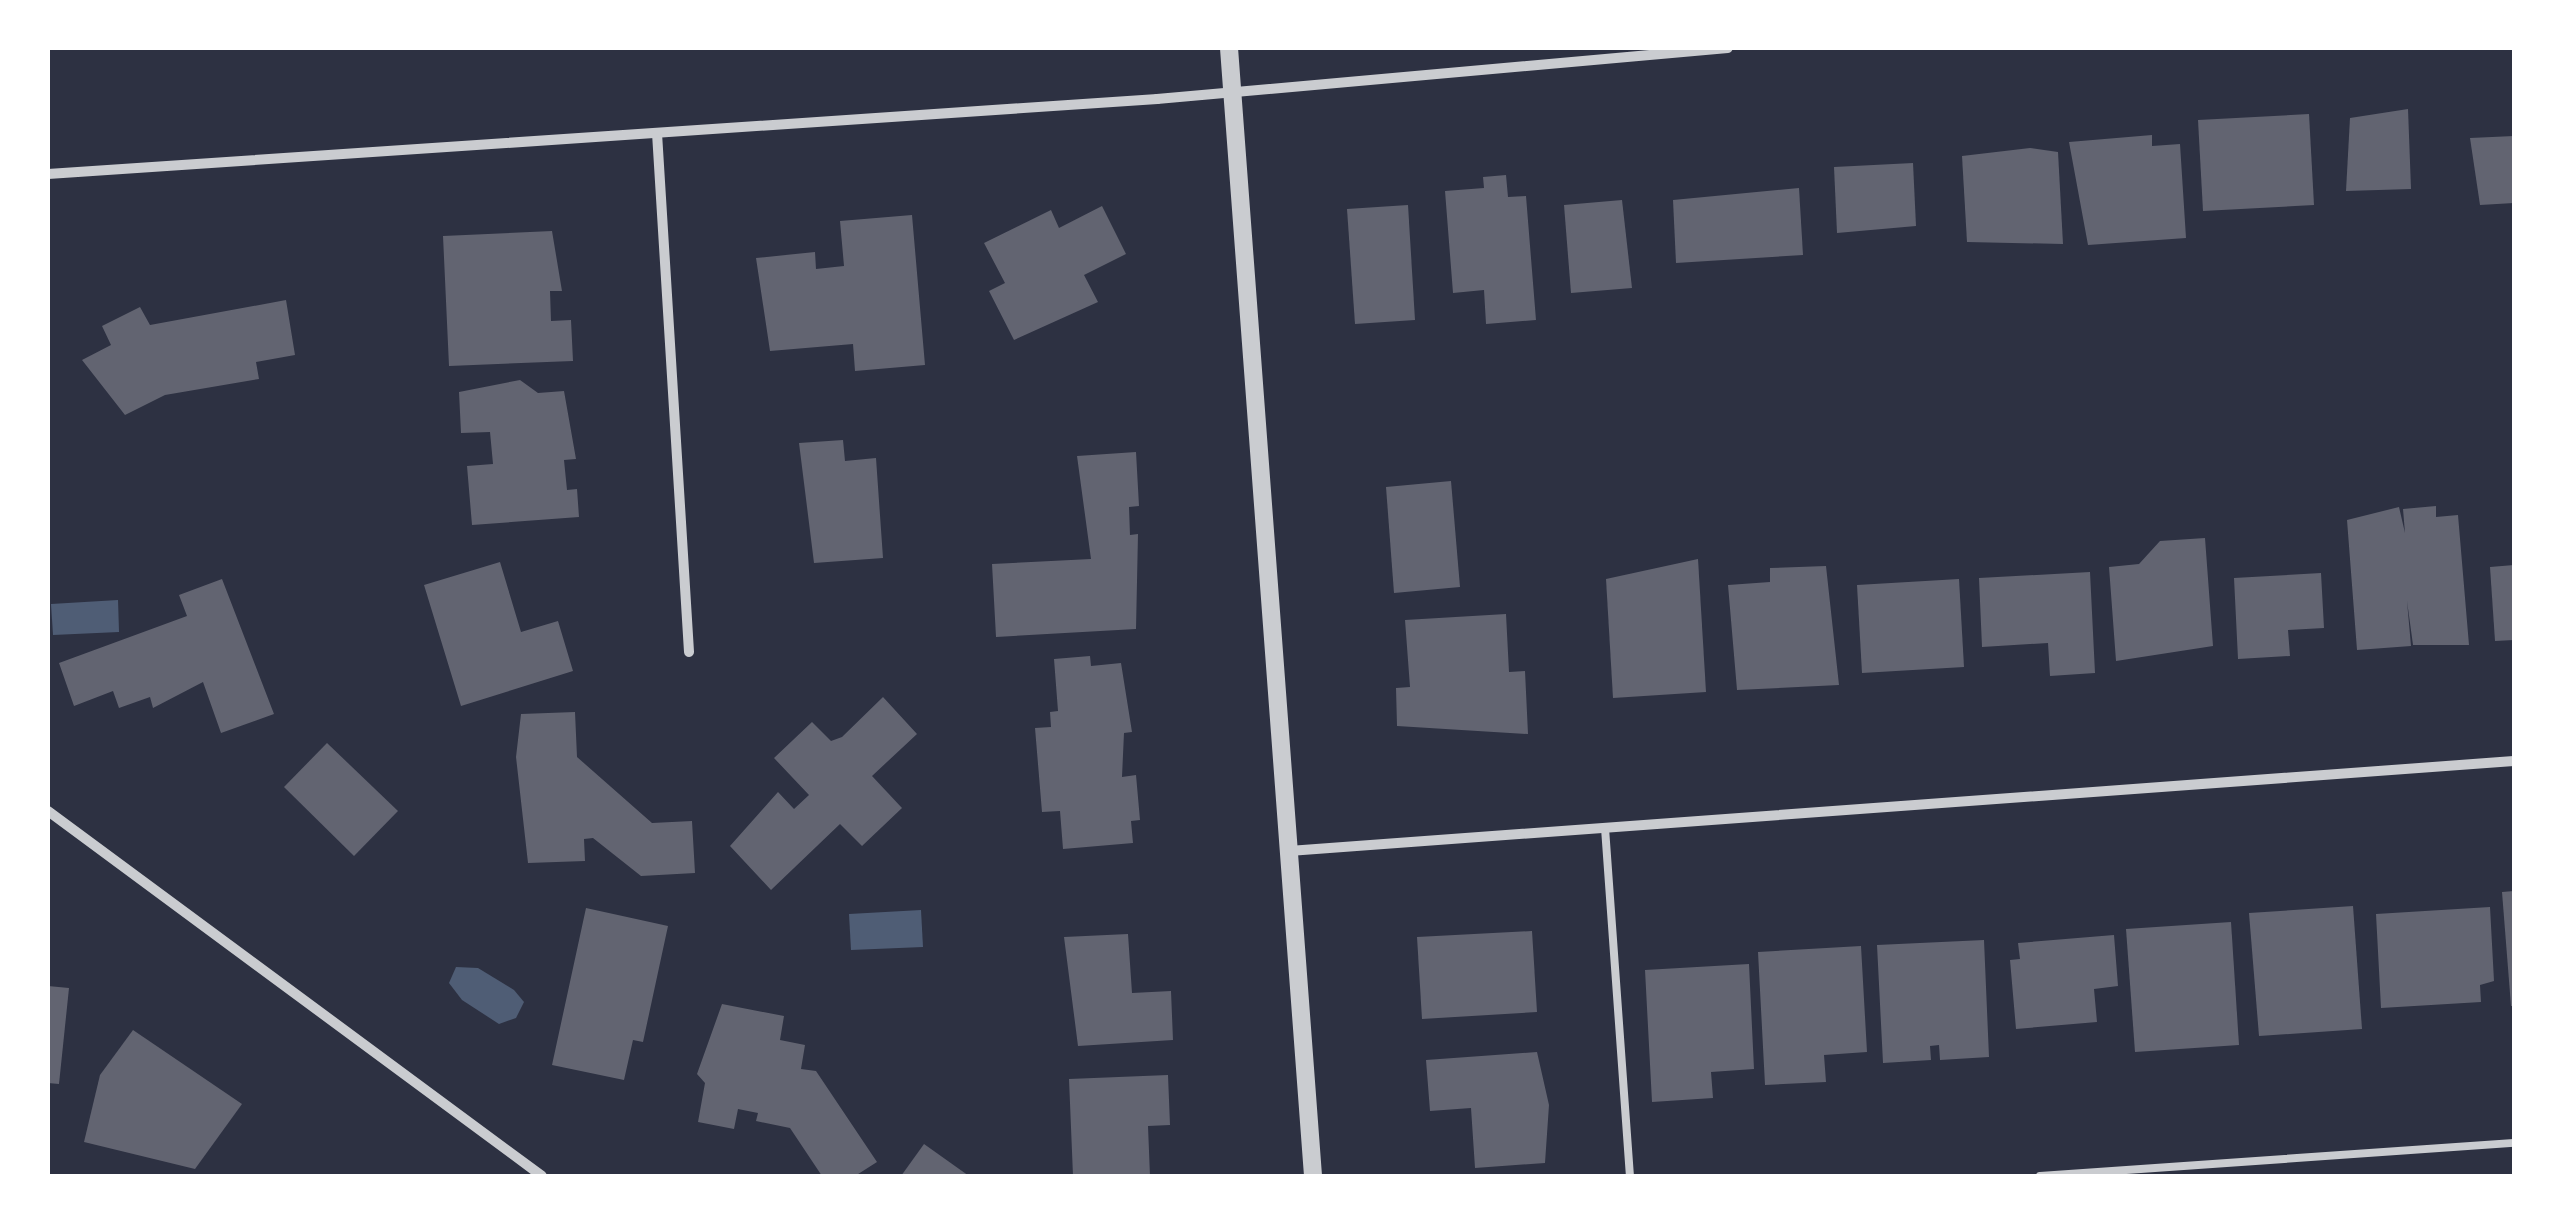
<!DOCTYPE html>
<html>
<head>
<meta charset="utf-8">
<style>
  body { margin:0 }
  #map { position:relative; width:2562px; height:1224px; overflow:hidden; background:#2d3142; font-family:Quicksand,sans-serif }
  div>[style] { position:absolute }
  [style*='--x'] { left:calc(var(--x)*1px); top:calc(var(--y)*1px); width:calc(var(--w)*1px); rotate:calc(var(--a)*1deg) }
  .water>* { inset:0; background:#4f5d75 }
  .building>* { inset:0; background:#626471 }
  .service>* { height:8px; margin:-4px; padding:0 4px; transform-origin:4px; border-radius:4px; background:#caccd0 }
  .minor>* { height:10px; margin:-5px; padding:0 5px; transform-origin:5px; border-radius:5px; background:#caccd0 }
  .tertiary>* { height:18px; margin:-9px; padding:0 9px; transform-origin:9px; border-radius:9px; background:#caccd0 }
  span { translate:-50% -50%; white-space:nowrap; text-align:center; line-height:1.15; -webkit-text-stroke:10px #fff; paint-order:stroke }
  .frame { position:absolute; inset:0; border:50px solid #fff; pointer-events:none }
</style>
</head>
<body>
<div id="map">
  <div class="water">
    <i style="clip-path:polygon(118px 600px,119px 632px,53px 635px,51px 604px)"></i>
    <i style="clip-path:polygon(921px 910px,923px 947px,851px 950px,849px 914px)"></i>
    <i style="clip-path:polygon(456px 967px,478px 968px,514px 990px,524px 1002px,516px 1018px,499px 1024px,462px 1000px,449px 983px)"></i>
  </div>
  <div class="building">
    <i style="clip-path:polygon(2408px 109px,2411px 189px,2346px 191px,2350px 118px)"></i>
    <i style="clip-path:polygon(2309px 114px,2314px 205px,2203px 211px,2198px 120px)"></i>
    <i style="clip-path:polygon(2152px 135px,2152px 146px,2180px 144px,2186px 238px,2088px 245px,2069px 142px)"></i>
    <i style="clip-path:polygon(2514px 136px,2514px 203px,2480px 205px,2470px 138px)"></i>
    <i style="clip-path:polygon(2030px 148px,2058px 152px,2063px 244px,1967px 242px,1962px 156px)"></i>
    <i style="clip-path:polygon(1913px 163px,1916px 226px,1837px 233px,1834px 167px)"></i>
    <i style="clip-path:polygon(1506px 175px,1508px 197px,1526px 196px,1536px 320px,1486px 324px,1484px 290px,1453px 293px,1445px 191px,1484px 188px,1483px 177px)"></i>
    <i style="clip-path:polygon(1799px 188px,1803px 255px,1676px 263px,1673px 200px)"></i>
    <i style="clip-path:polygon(1622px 200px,1632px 288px,1571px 293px,1564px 205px)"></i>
    <i style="clip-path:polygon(1408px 205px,1415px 320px,1355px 324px,1347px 209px)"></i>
    <i style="clip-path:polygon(1102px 206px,1126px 254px,1084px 275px,1098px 302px,1014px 340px,989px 291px,1005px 283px,984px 243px,1051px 210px,1059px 228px)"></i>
    <i style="clip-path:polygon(912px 215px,925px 365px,855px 371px,853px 344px,770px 351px,756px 258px,815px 252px,816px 269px,844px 266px,840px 221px)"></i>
    <i style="clip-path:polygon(552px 231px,562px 291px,550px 291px,551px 321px,571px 320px,573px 361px,449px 366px,443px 236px)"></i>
    <i style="clip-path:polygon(286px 300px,295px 355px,256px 362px,259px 379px,165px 395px,125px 415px,82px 360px,111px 345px,102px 326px,140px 307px,150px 325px)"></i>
    <i style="clip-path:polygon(520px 380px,538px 393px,564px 391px,576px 459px,564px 460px,567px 490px,577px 489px,579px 517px,472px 525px,467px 466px,493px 464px,490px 432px,461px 433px,459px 392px)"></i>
    <i style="clip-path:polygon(843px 440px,845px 461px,876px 458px,883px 558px,814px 563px,799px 443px)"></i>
    <i style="clip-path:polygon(1136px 452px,1139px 506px,1129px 507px,1130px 535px,1138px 534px,1136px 629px,996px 637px,992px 564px,1091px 559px,1077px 456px)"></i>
    <i style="clip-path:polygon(1451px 481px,1460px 587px,1394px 593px,1386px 487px)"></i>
    <i style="clip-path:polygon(2436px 506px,2436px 517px,2458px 515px,2469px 645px,2413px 645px,2407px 601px,2411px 646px,2357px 650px,2347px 520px,2399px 507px,2405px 533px,2403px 509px)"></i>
    <i style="clip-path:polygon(2205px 538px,2213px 646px,2116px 661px,2109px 567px,2139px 564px,2160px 541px)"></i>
    <i style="clip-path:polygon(1698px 559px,1706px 692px,1613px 698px,1606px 579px)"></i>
    <i style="clip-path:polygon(500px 562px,521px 632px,558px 621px,573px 671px,461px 706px,424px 585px)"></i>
    <i style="clip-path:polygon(2514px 565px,2514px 640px,2495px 641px,2490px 567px)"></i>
    <i style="clip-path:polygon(1826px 566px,1839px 685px,1737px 690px,1728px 585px,1770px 582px,1770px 568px)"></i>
    <i style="clip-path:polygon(2090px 572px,2095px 673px,2050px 676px,2048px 643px,1982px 647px,1979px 578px)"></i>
    <i style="clip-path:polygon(2321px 573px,2324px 628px,2288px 630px,2290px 656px,2238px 659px,2234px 578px)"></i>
    <i style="clip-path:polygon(222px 579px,274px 714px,221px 733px,203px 682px,153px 708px,150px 697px,119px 708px,113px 691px,74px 706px,59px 663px,187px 616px,179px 595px)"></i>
    <i style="clip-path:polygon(1959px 579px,1964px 667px,1862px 673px,1857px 585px)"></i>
    <i style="clip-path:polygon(1506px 614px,1509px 672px,1525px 671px,1528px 734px,1397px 726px,1396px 688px,1410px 687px,1405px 620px)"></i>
    <i style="clip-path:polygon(1090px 656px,1091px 666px,1121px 663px,1132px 732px,1124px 733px,1122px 777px,1136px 775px,1140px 820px,1131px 821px,1133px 843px,1063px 849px,1060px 811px,1042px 812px,1035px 728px,1051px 727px,1050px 712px,1058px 711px,1054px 659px)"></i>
    <i style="clip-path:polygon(883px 697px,917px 734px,872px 776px,902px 808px,862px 846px,840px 824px,771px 890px,730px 846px,778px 792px,794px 809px,809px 795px,774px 758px,812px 722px,831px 741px,842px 737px)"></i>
    <i style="clip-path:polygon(575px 712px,577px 757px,652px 823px,692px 821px,695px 873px,641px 876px,593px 838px,584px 839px,585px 861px,528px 863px,516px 757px,521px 714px)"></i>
    <i style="clip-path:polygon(327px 743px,398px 811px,354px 856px,284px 787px)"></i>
    <i style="clip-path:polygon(2514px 891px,2514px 1006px,2511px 1006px,2502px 892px)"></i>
    <i style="clip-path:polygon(2353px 906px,2362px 1029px,2259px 1036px,2249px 913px)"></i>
    <i style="clip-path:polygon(2490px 907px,2494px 981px,2480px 985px,2481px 1002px,2381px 1008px,2376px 914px)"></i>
    <i style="clip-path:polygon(586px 908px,668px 926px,643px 1042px,633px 1040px,624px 1080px,552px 1065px)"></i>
    <i style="clip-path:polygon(2231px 922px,2239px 1045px,2135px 1052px,2126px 929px)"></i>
    <i style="clip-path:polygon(1532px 931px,1537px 1012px,1422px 1019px,1417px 937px)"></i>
    <i style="clip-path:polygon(1128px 934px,1132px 993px,1171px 991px,1173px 1040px,1078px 1046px,1064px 937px)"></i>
    <i style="clip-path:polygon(2114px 935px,2118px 986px,2094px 989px,2097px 1022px,2016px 1029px,2010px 960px,2020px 959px,2018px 943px)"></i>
    <i style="clip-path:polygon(1984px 940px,1989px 1057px,1940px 1060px,1939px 1045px,1930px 1046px,1931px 1060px,1883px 1063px,1877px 945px)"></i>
    <i style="clip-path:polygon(1861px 946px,1867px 1052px,1824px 1055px,1826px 1082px,1765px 1085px,1758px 952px)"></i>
    <i style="clip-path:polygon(1749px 964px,1754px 1069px,1711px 1072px,1713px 1098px,1652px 1102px,1645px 970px)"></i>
    <i style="clip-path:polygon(48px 986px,69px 988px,59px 1084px,48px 1083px)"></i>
    <i style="clip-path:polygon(722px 1004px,784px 1016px,780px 1040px,805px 1045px,801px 1069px,816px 1071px,877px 1162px,855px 1176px,822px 1176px,790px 1128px,756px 1121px,758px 1113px,738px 1109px,734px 1129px,698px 1122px,705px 1083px,697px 1074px)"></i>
    <i style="clip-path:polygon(133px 1030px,242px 1104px,195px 1169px,84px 1142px,100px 1075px)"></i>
    <i style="clip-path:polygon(1537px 1052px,1549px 1105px,1545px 1163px,1475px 1168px,1471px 1108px,1430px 1111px,1426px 1060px)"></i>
    <i style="clip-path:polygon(1168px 1075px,1170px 1125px,1148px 1126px,1150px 1176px,1073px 1176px,1069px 1079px)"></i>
    <i style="clip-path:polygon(924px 1144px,969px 1176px,901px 1176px)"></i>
  </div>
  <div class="service">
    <i style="--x:1605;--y:828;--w:349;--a:85.9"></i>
    <i style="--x:2040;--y:1176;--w:475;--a:-4"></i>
  </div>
  <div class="minor">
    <i style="--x:657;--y:133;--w:520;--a:86.47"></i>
    <i style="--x:48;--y:174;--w:1112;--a:-3.87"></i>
    <i style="--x:1157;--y:99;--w:573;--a:-5.1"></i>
    <i style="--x:48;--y:811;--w:614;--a:36.46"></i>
    <i style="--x:1289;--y:851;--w:1228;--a:-4.2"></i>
  </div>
  <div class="tertiary">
    <i style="--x:1229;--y:48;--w:1131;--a:85.74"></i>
  </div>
  <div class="frame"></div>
</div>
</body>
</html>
